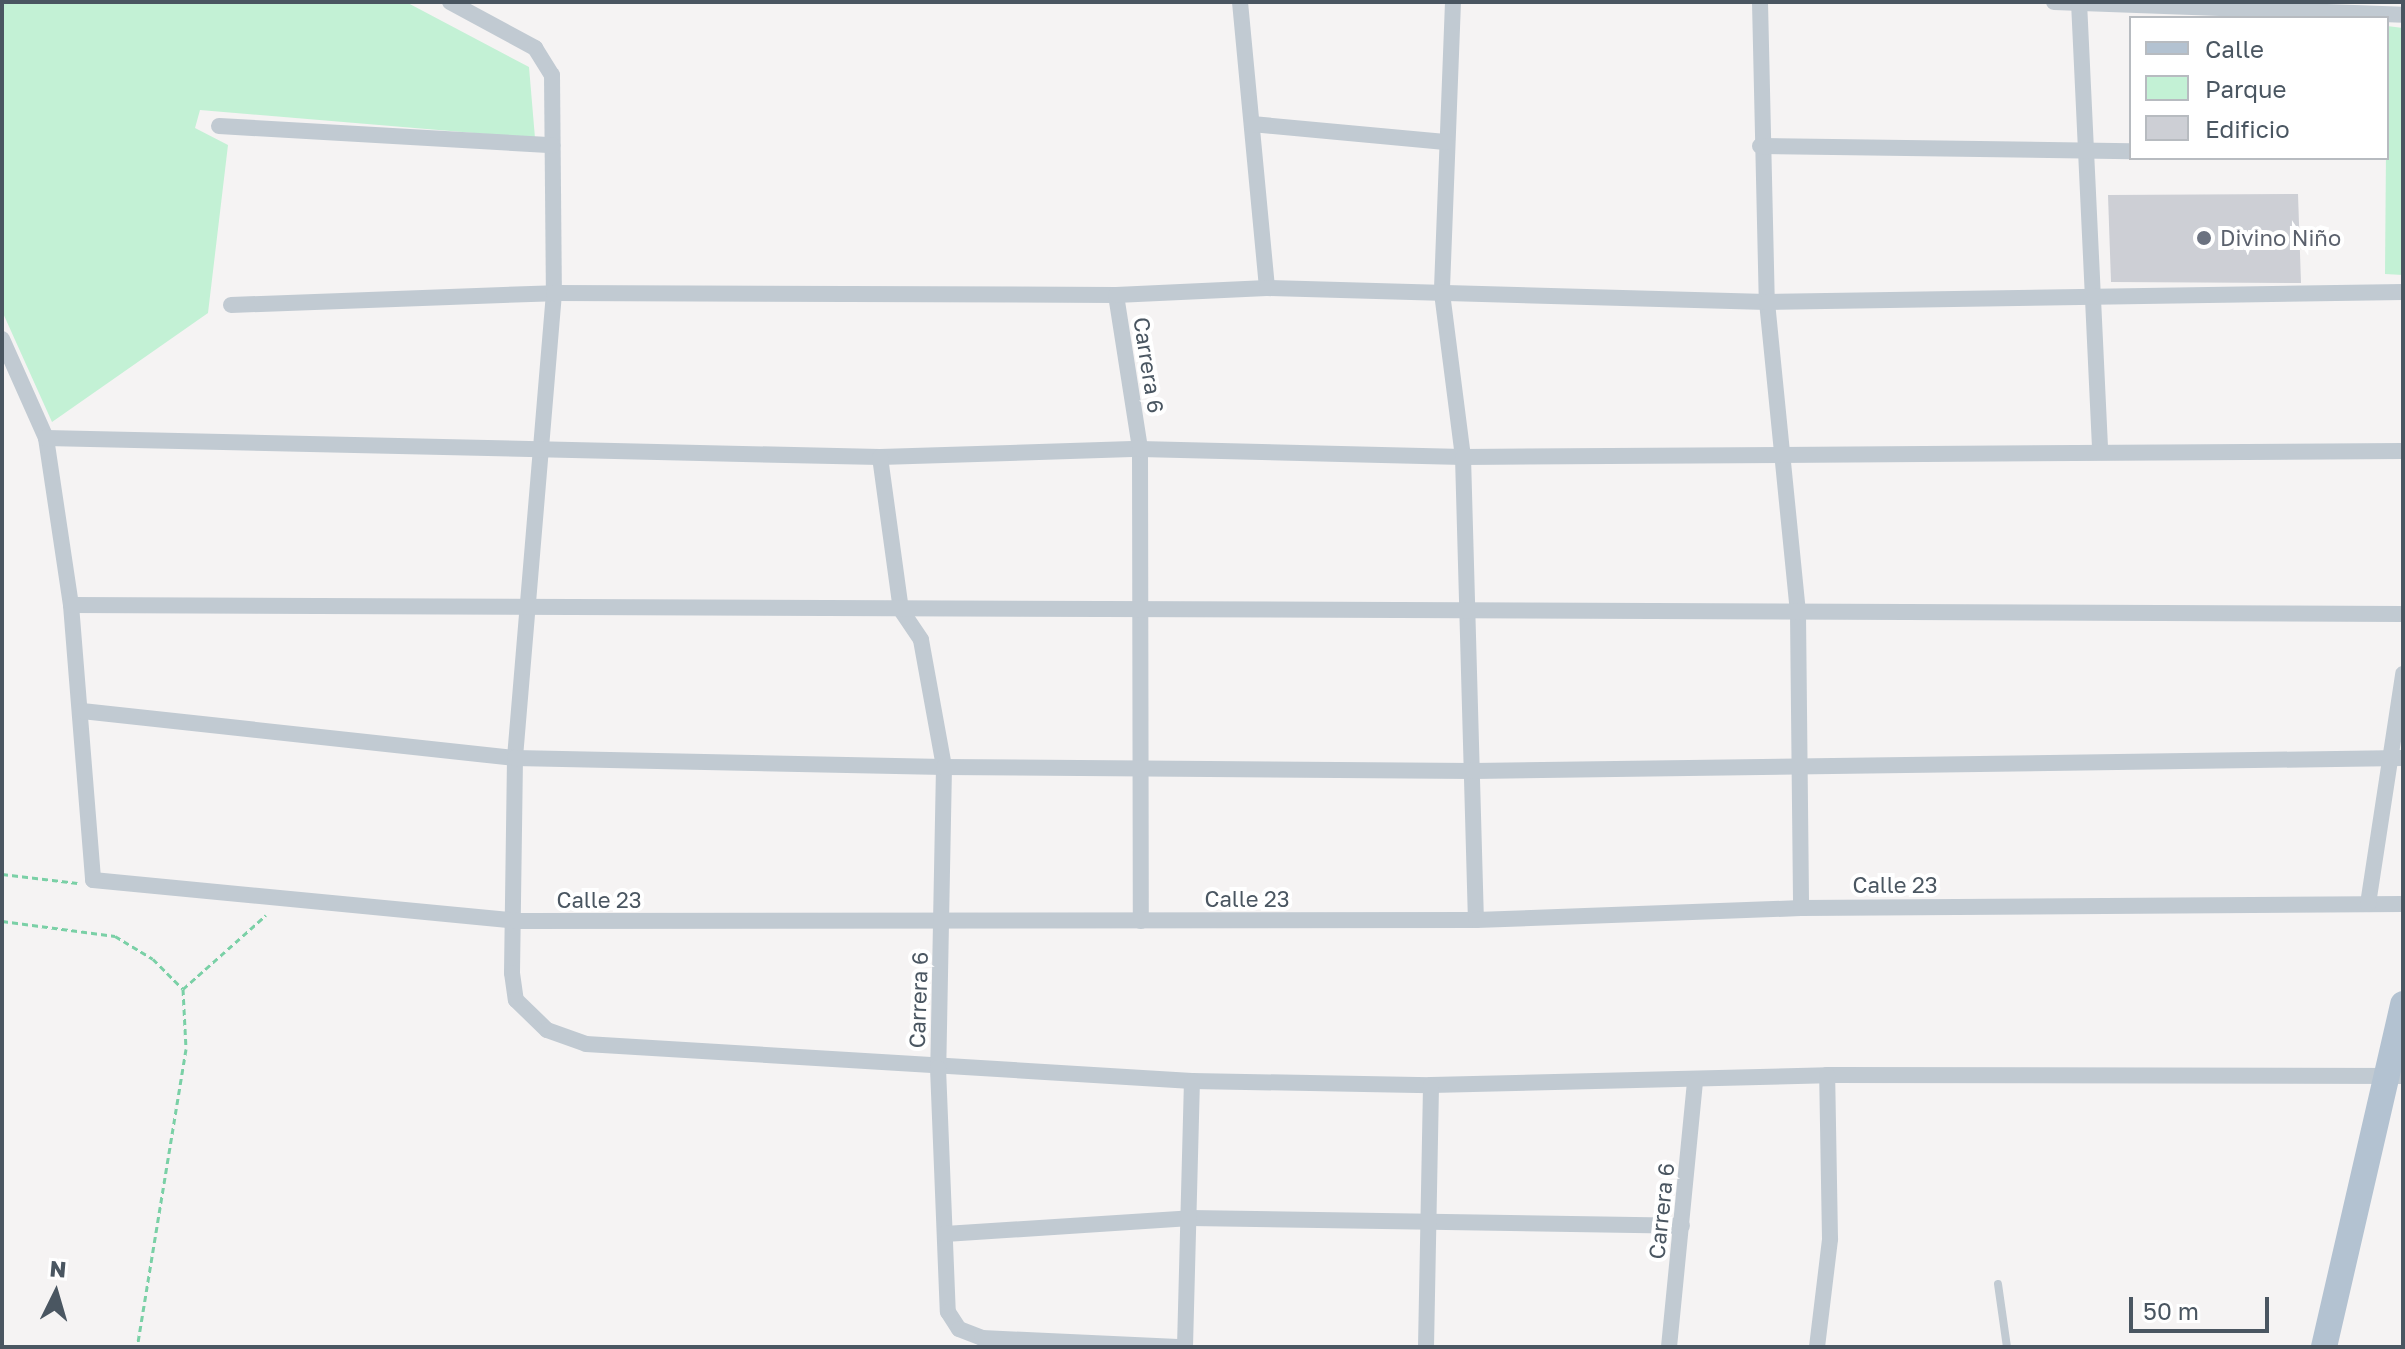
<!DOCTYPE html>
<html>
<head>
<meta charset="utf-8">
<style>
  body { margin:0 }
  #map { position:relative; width:2405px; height:1349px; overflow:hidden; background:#f5f3f3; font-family:"Golos Text",sans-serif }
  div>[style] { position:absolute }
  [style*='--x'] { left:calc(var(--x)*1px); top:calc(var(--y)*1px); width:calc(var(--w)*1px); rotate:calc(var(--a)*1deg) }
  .green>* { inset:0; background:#c3f1d5 }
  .building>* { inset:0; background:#cdcfd5 }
  .path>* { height:3px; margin-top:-1.5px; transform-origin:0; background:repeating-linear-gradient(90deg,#7ad0a6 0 6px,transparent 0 10px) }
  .service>* { height:8px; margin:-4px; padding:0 4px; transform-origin:4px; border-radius:4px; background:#c1cad2 }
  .minor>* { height:16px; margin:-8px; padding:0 8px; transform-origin:8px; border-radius:8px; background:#c1cad2 }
  .primary>* { height:26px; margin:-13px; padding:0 13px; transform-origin:13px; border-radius:13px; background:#b3c2d1 }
  .dots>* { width:22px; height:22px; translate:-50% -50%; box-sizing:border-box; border:4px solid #fff; border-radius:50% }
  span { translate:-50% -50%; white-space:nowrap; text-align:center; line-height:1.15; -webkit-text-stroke:8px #fff; paint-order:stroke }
  .worship-label { font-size:22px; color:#5b616d }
  .left { translate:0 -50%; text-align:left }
  .street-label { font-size:22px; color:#4a5661 }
  .frame { position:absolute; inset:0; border:4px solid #4a5661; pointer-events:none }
  .legend { position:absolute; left:2129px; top:16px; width:260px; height:144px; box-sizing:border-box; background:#fff; border:2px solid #b7bbc0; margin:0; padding:10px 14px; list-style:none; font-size:24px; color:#4a5661 }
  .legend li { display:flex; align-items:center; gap:16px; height:40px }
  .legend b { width:40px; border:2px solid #b7bbc0 }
  .north { position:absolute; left:16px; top:1253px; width:80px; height:80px; -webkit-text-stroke:6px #fff; paint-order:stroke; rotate:5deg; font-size:22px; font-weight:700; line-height:32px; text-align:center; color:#4a5661 }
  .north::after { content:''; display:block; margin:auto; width:28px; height:36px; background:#4a5661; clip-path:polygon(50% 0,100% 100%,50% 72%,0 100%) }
  .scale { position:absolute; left:2129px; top:1297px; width:140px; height:36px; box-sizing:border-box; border:4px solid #4a5661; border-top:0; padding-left:10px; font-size:24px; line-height:28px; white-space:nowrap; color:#4a5661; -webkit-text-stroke:6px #fff; paint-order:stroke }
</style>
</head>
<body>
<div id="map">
  <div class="green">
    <i style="clip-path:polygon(2px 2px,406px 2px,529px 67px,535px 138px,200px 110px,195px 128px,228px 145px,208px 313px,52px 422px,2px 311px)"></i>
    <i style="clip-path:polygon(2387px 26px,2403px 28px,2403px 275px,2385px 274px)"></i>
  </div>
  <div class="building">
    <i style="clip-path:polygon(2298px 194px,2301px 283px,2111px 282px,2108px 195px)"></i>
  </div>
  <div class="path">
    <i style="--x:2;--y:874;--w:76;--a:6.8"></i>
    <i style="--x:2;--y:921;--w:114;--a:7.6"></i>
    <i style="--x:115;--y:936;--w:44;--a:31.2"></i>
    <i style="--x:153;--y:959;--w:42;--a:45"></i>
    <i style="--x:183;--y:989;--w:60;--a:87.1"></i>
    <i style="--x:186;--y:1049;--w:302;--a:99.3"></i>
    <i style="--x:183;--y:989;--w:111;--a:-41.7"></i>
  </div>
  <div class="service">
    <i style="--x:1998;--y:1284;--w:64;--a:81.9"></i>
  </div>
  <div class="minor">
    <i style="--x:450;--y:2;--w:97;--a:28.4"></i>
    <i style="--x:535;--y:48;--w:32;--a:58"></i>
    <i style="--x:552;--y:75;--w:218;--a:89.5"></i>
    <i style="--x:554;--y:293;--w:467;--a:94.8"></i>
    <i style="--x:515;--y:758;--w:215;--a:90.8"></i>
    <i style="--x:512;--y:973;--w:27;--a:82"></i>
    <i style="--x:516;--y:1000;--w:43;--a:44.1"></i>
    <i style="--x:547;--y:1030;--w:41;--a:19.7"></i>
    <i style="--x:586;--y:1044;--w:607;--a:3.49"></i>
    <i style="--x:1192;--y:1081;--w:239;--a:1"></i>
    <i style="--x:1431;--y:1085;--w:396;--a:-1.4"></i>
    <i style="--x:1827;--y:1075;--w:576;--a:0.1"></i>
    <i style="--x:1240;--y:2;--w:287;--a:84.6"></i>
    <i style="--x:1453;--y:2;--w:291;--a:92.2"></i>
    <i style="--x:1442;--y:293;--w:165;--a:82.7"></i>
    <i style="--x:1463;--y:457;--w:463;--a:88.4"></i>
    <i style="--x:1760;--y:2;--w:300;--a:88.7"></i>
    <i style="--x:1767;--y:302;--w:314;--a:84.3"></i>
    <i style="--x:1798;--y:614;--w:294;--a:89.4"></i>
    <i style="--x:2054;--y:2;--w:349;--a:2.1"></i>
    <i style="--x:2079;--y:2;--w:449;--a:87.3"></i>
    <i style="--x:1252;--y:124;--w:194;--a:5.3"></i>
    <i style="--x:219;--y:126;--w:334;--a:3.3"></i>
    <i style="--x:1760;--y:146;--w:371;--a:0.8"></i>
    <i style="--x:1116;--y:295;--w:156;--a:81.1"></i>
    <i style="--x:1140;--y:449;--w:472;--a:89.9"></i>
    <i style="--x:231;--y:305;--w:323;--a:-2.1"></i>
    <i style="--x:554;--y:293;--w:562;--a:0.2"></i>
    <i style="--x:1116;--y:295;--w:151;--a:-2.7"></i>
    <i style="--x:1267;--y:288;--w:500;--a:1.6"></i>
    <i style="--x:1767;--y:302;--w:636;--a:-0.9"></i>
    <i style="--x:2;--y:339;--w:108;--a:66"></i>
    <i style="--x:46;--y:438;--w:169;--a:81.5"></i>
    <i style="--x:71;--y:605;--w:276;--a:85.4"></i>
    <i style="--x:93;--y:880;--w:426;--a:5.5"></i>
    <i style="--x:517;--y:921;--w:959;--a:-0.06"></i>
    <i style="--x:1476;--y:920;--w:325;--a:-2.1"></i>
    <i style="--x:1801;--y:908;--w:602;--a:-0.38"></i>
    <i style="--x:46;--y:438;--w:834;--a:1.31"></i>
    <i style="--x:880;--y:457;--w:260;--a:-1.8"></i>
    <i style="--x:1140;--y:449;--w:323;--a:1.4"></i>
    <i style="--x:1463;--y:457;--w:940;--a:-0.37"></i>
    <i style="--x:880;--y:457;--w:154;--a:82.2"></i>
    <i style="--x:901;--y:610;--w:36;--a:56"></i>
    <i style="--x:921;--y:640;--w:129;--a:79.7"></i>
    <i style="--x:944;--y:767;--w:301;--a:91.1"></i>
    <i style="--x:938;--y:1068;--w:244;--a:87.7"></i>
    <i style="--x:948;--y:1312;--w:20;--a:57"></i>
    <i style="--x:959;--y:1329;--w:25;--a:21"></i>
    <i style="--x:982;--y:1338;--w:196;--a:2.6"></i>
    <i style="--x:71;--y:605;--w:2332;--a:0.22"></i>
    <i style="--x:82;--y:711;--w:436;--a:6.2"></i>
    <i style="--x:515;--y:758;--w:429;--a:1.2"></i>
    <i style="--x:944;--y:767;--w:529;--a:0.43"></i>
    <i style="--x:1473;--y:771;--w:930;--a:-0.8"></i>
    <i style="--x:2368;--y:904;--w:233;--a:-81.3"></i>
    <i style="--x:945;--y:1234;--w:246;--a:-3.7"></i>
    <i style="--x:1190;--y:1218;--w:492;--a:0.9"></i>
    <i style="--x:1185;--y:1347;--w:266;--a:-88.5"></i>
    <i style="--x:1426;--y:1347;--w:262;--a:-88.9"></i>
    <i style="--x:1669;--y:1347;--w:268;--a:-84.4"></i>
    <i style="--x:1817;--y:1347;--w:109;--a:-83.1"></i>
    <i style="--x:1830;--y:1239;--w:164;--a:-91"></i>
  </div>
  <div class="primary">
    <i style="--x:2324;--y:1347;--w:352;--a:-77"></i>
  </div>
  <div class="dots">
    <i style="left:2204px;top:238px;background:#6b7280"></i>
  </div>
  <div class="worship-label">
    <span class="left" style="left:2220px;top:238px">Divino Niño</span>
  </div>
  <div class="street-label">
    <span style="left:1149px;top:365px;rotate:81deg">Carrera 6</span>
    <span style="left:1895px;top:885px">Calle 23</span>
    <span style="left:1247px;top:899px">Calle 23</span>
    <span style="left:599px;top:900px">Calle 23</span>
    <span style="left:918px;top:1000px;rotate:-88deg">Carrera 6</span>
    <span style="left:1661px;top:1211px;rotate:-84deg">Carrera 6</span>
  </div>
  <div class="frame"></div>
  <ul class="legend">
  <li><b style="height:10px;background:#b3c2d1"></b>Calle</li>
  <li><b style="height:22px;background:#c3f1d5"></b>Parque</li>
  <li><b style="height:22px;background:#cdcfd5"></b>Edificio</li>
  </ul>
  <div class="north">N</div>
  <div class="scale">50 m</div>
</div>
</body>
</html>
